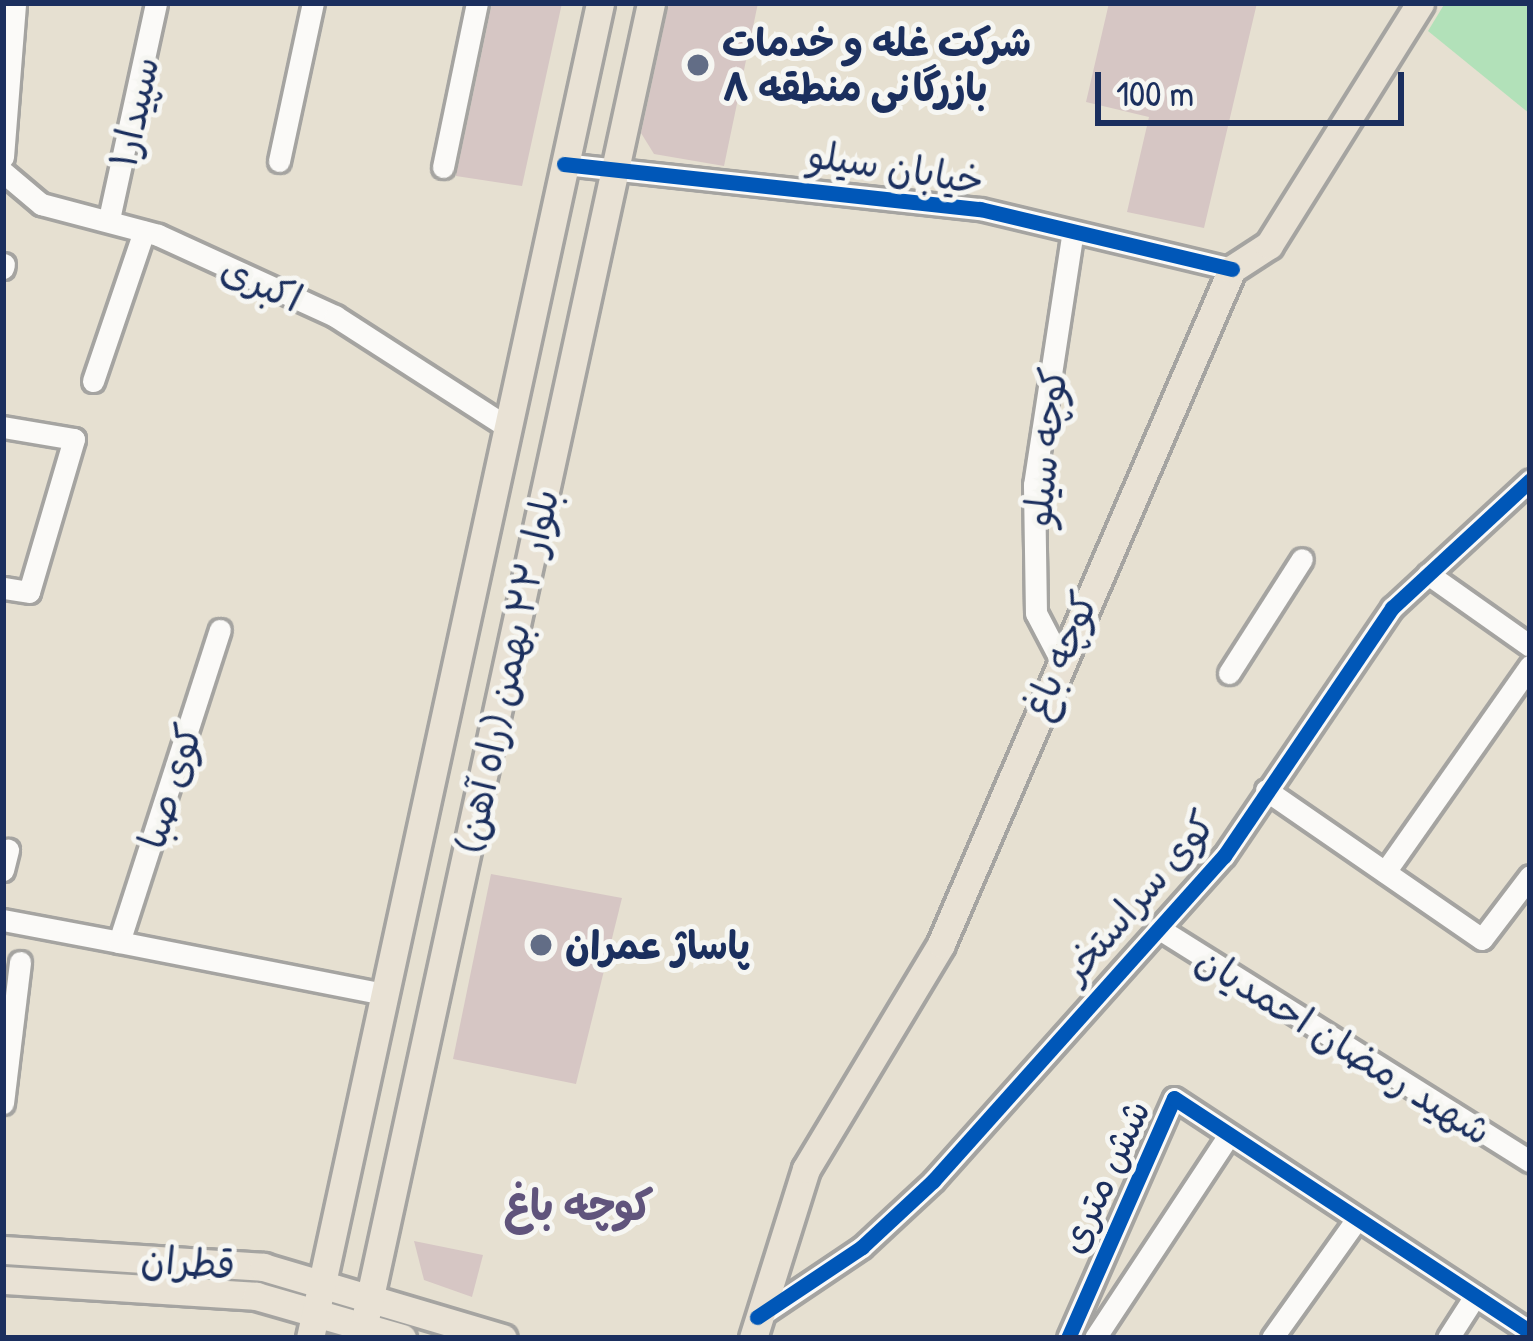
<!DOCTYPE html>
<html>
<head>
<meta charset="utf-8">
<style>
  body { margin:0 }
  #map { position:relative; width:1533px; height:1341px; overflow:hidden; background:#e6e0d1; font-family:"Patrick Hand","Playpen Sans Arabic",sans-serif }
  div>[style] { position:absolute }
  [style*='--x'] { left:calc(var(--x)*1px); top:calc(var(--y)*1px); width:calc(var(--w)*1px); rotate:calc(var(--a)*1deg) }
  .green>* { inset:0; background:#b2e1b9 }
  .building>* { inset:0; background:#d6c6c4 }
  .roads { filter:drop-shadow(3px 0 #a5a4a1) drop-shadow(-3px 0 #a5a4a1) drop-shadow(0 3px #a5a4a1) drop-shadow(0 -3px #a5a4a1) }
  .minor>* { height:21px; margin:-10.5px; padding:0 10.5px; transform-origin:10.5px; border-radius:10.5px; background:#fbfaf8 }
  .major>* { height:27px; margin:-13.5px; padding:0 13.5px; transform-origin:13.5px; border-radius:13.5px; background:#e9e2d5 }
  .cycleway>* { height:15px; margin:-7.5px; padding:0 7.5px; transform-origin:7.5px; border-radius:7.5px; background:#0057b8 }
  .dots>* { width:33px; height:33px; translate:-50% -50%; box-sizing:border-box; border:6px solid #f6f6f2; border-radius:50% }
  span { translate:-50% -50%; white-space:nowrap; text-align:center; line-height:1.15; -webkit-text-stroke:10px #f6f6f2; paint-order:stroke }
  .poi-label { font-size:39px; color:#1b2f5e; font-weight:700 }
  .left { translate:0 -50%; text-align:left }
  .street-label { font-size:39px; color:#1b2f5e }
  .neighbourhood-label { font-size:42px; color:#60547c; font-weight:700 }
  .frame { position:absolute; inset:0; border:6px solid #1b2f5e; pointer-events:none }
  .scale { position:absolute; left:1095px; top:72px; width:309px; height:54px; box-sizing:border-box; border:6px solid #1b2f5e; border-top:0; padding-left:15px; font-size:36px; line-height:42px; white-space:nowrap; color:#1b2f5e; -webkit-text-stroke:9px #f6f6f2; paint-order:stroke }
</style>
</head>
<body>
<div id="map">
  <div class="green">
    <i style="clip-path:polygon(1445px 3px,1530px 3px,1530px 114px,1428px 31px)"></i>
  </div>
  <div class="building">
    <i style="clip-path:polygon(492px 3px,562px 3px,522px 186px,456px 176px)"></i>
    <i style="clip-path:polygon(669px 3px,758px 3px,724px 166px,654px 154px,641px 133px)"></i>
    <i style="clip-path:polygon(1109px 3px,1257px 3px,1204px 228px,1127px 212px,1149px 117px,1086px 102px)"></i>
    <i style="clip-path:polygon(491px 874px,622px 898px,576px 1084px,453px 1059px)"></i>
    <i style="clip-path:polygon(414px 1241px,483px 1255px,472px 1297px,424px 1280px)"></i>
  </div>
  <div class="roads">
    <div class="minor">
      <i style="--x:3;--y:157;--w:154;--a:-85.5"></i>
      <i style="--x:279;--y:161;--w:162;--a:-77.9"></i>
      <i style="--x:564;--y:164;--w:418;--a:6.2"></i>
      <i style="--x:980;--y:209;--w:259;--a:13.4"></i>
      <i style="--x:443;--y:167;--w:167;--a:-78.3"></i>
      <i style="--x:3;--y:172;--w:50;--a:40.1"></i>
      <i style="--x:41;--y:204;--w:121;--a:14.8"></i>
      <i style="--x:158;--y:235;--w:195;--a:24.6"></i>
      <i style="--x:335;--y:316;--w:205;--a:32.8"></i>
      <i style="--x:109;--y:219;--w:221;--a:-77.7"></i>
      <i style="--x:3;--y:268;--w:4;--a:-76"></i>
      <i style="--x:93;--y:381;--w:158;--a:-71.2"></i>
      <i style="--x:3;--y:427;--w:72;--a:9.6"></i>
      <i style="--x:74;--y:439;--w:159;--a:106.4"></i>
      <i style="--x:29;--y:592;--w:26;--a:-171"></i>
      <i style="--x:1428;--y:574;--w:125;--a:35.2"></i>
      <i style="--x:1058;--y:655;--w:47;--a:-117.6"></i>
      <i style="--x:1036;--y:613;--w:128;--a:-90.9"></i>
      <i style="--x:1034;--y:485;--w:252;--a:-81.3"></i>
      <i style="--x:1229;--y:673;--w:135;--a:-57.4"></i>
      <i style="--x:1266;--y:790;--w:262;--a:34.6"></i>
      <i style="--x:1482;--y:939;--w:79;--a:-52.7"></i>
      <i style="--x:3;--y:870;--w:21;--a:-76"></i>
      <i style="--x:1385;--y:872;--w:252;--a:-54.9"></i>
      <i style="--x:3;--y:920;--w:118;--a:10.7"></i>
      <i style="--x:119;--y:942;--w:328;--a:-72.1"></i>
      <i style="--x:1158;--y:928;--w:439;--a:32.1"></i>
      <i style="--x:119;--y:942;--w:270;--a:11.1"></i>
      <i style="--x:3;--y:1103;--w:142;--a:-83.1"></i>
      <i style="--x:758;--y:1317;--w:125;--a:-33.9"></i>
      <i style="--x:862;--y:1247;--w:97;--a:-42.9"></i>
      <i style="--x:933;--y:1181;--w:436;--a:-48.2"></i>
      <i style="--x:1224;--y:856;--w:300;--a:-55.9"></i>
      <i style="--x:1392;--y:608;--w:188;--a:-42.8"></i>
      <i style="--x:1068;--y:1338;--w:262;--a:-66.2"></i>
      <i style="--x:1174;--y:1098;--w:426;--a:33.3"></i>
      <i style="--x:1095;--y:1338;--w:242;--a:-56.6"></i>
      <i style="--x:1272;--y:1338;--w:146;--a:-54.5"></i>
      <i style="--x:1448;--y:1338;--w:50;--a:-57.3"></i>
    </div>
    <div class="major">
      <i style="--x:3;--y:1250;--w:261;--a:3.7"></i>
      <i style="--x:263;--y:1267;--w:250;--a:16.5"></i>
      <i style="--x:3;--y:1280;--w:254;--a:3.6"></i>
      <i style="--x:256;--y:1296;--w:152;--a:16"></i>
      <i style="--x:310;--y:1338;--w:1366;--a:-77.74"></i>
      <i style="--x:361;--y:1338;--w:1366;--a:-77.74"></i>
      <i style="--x:753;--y:1338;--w:177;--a:-72.6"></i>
      <i style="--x:806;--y:1169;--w:262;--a:-59"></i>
      <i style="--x:941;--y:944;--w:735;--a:-66.68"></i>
      <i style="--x:1232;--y:269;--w:44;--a:-33"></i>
      <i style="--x:1269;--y:245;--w:285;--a:-58"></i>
    </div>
  </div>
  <div class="cycleway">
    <i style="--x:564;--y:164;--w:418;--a:6.2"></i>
    <i style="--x:980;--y:209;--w:259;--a:13.4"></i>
    <i style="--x:757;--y:1317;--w:126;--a:-33.7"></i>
    <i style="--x:862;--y:1247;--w:97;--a:-42.9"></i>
    <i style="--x:933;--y:1181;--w:436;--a:-48.2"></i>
    <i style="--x:1224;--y:856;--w:300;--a:-55.9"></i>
    <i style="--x:1392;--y:608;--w:188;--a:-42.8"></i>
    <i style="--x:1068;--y:1338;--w:262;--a:-66.2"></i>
    <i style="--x:1174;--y:1098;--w:426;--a:33.3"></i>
  </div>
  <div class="dots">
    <i style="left:698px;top:65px;background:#626d86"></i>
    <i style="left:541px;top:945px;background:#626d86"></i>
  </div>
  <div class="poi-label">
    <span class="left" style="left:722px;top:65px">شرکت غله و خدمات<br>بازرگانی منطقه ۸</span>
    <span class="left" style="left:565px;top:945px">پاساژ عمران</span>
  </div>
  <div class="street-label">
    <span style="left:134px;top:112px;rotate:-78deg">سپیدار۱</span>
    <span style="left:896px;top:167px;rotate:9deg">خیابان سیلو</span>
    <span style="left:262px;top:283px;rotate:25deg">اکبری</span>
    <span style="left:1045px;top:447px;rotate:-84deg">کوچه سیلو</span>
    <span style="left:1060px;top:655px;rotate:-67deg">کوچه باغ</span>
    <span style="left:507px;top:671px;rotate:-78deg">بلوار ۲۲ بهمن (راه آهن)</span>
    <span style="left:170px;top:786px;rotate:-72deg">کوی صبا</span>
    <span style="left:1138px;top:896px;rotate:-49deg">کوی سراستخر</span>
    <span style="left:1344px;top:1045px;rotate:32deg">شهید رمضان احمدیان</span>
    <span style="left:1104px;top:1176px;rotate:-65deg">شش متری</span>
    <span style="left:188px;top:1262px;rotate:4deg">قطران</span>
  </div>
  <div class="neighbourhood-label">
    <span style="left:579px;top:1205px">کوچه باغ</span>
  </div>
  <div class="frame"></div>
  <div class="scale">100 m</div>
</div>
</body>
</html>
